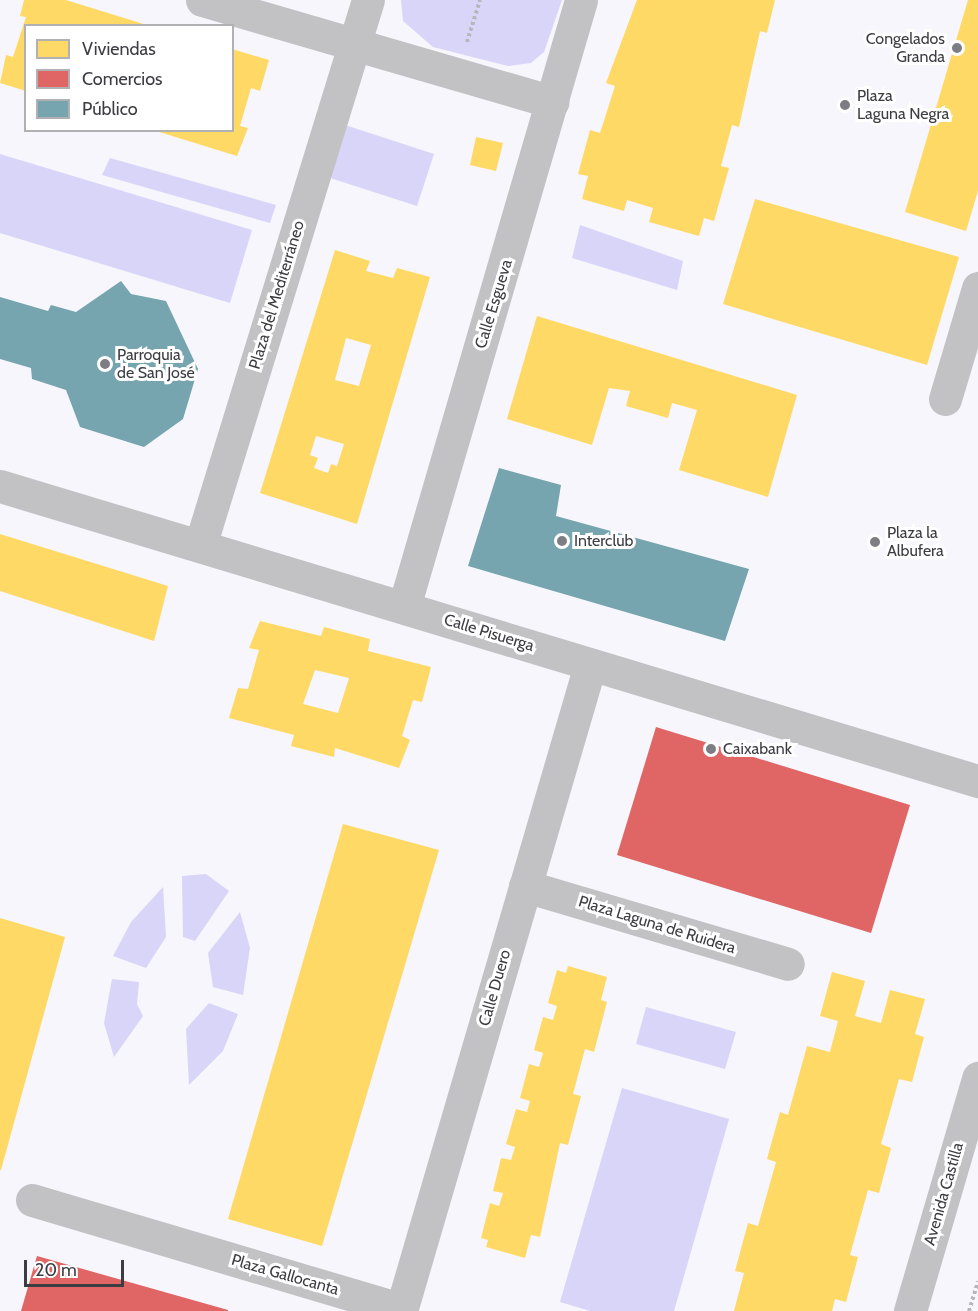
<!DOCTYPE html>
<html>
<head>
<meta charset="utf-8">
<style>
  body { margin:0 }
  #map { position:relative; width:978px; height:1311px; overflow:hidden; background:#f6f6fc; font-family:Cabin,sans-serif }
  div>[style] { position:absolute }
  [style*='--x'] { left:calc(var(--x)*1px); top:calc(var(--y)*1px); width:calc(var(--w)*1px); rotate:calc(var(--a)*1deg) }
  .green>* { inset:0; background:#d8d5f9 }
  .homes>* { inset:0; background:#ffd966 }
  .shops>* { inset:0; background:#e06666 }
  .public>* { inset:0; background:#76a5af }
  .path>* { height:4px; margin-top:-2px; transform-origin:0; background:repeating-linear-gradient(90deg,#b7b7bb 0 3px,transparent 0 6px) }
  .street>* { height:33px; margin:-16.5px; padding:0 16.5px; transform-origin:16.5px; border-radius:16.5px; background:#c2c2c5 }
  .dots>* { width:16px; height:16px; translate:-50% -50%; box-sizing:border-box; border:3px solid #fff; border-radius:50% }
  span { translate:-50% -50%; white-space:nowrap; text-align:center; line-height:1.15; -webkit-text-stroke:6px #fff; paint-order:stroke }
  .poi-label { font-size:16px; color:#3c3c43 }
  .right { translate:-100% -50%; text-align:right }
  .left { translate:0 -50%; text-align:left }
  .street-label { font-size:16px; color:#3c3c43 }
  .legend { position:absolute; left:24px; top:24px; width:210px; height:108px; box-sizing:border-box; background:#fff; border:2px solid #b1b1b4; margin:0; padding:8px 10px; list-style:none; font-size:18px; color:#3c3c43 }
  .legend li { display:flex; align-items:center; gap:12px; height:30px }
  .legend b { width:30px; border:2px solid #b1b1b4 }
  .scale { position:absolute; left:24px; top:1260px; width:100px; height:27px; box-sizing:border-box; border:3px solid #3c3c43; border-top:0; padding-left:8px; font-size:18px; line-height:21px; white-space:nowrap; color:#3c3c43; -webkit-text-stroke:4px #fff; paint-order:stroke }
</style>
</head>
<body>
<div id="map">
  <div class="green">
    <i style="clip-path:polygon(401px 0,562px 0,544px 52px,531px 63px,508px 66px,433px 47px,403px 21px)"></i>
    <i style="clip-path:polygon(342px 124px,434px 154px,417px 206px,324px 176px)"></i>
    <i style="clip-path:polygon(0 154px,252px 230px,230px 303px,0 233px)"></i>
    <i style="clip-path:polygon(110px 158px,276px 205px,270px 223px,102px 175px)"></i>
    <i style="clip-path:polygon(580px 225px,683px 261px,677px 290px,572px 258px)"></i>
    <i style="clip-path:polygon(206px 874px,229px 891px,195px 941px,183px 937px,182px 876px)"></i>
    <i style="clip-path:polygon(163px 887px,166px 937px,146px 968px,113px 956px,131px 922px)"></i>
    <i style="clip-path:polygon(240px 912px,250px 948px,243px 995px,213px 987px,208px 953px)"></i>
    <i style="clip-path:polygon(112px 979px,139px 982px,137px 1004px,143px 1016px,114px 1057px,104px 1023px)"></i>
    <i style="clip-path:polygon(209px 1003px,238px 1014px,223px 1051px,189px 1085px,186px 1029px)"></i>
    <i style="clip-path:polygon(646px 1007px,736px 1032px,725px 1069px,636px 1044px)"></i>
    <i style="clip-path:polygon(622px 1088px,729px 1119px,674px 1311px,590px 1311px,560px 1302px)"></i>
  </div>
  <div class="homes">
    <i style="clip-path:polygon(24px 0,66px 0,150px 26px,26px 26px,26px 91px,0 83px,6px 55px,13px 57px,26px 17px,20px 16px)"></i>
    <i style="clip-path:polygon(637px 0,775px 0,767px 33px,760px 31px,739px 127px,732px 125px,721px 166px,729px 168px,714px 221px,704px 218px,699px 236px,649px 222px,653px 208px,627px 200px,624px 211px,582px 199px,588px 176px,578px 174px,590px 130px,600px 133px,615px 86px,606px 83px)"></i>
    <i style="clip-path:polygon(968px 0,978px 0,978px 191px,966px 231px,905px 212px)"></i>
    <i style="clip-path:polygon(232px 49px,269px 60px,260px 91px,251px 88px,240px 126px,248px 128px,237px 156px,156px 131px,232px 130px)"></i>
    <i style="clip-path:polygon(476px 137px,503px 143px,496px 171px,470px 165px)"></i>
    <i style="clip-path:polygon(755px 199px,959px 257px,927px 365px,723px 304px)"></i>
    <i style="clip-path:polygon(evenodd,335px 250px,370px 261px,366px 271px,393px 278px,397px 268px,430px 277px,357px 524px,260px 493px,335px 250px,346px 338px,371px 345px,359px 386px,335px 380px,346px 338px,335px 250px,316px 436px,344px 444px,337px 466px,331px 464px,328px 473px,314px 468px,318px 458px,310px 455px,316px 436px)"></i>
    <i style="clip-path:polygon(537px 316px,797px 395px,768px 497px,679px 470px,697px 410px,672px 403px,668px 418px,626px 406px,630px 391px,609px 388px,592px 445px,507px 419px)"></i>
    <i style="clip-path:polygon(0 534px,168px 586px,154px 641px,0 591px)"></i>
    <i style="clip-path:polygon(evenodd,260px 621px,321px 636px,324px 627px,370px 639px,368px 651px,431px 667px,422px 702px,413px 700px,402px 736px,410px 740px,399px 768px,335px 748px,334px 757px,291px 746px,294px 735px,229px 718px,238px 688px,248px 689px,259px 650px,249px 648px,260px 621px,315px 670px,349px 678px,338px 713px,303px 704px,315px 670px)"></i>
    <i style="clip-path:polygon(343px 824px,439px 850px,322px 1246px,228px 1219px)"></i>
    <i style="clip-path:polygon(0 918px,65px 937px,1px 1170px,0 1170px)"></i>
    <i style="clip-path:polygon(568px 966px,607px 977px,601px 1000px,607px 1002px,594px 1052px,585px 1049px,573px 1094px,581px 1096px,568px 1145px,560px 1143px,540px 1237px,531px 1235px,525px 1258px,486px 1247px,488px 1240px,481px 1238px,490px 1203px,499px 1206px,503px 1193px,493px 1191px,501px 1158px,511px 1160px,515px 1147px,506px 1144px,516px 1109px,527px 1112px,530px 1101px,520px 1098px,529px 1064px,539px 1067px,543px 1053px,534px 1050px,543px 1017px,553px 1020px,557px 1006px,548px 1003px,557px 970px,566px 973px)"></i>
    <i style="clip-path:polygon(832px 972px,865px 981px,855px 1016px,881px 1023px,890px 990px,925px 999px,915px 1034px,924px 1037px,912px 1082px,899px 1079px,881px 1144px,891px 1148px,879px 1193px,868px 1190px,850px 1255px,858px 1257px,846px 1302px,835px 1299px,832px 1311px,734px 1311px,744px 1273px,735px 1271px,748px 1223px,758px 1226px,776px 1162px,767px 1159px,780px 1112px,788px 1115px,807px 1046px,830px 1052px,838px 1021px,820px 1016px)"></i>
  </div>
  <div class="shops">
    <i style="clip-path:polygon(656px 727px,910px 805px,871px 933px,617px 855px)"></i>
    <i style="clip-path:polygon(37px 1256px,228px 1310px,228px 1311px,21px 1311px)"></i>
  </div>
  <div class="public">
    <i style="clip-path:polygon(121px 281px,131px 294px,166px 301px,198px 369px,183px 419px,144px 447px,80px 427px,66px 390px,32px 379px,31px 368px,0 359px,0 297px,48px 311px,51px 305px,76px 312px)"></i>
    <i style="clip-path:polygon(499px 468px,561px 485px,556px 516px,749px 569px,725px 641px,468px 566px)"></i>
  </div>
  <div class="path">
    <i style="--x:467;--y:42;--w:44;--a:-72.8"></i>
    <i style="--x:969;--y:1311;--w:31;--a:-73"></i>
  </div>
  <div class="street">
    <i style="--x:202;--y:0;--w:365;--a:16.2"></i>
    <i style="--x:945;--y:399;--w:116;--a:-73.4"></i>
    <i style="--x:0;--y:486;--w:1022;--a:16.79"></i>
    <i style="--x:200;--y:546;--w:571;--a:-72.9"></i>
    <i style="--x:404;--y:607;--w:632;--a:-73.74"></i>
    <i style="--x:525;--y:886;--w:274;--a:16.5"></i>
    <i style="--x:32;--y:1200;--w:385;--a:16.5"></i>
    <i style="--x:401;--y:1311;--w:673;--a:-73.69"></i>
    <i style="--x:910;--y:1311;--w:243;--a:-73.7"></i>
  </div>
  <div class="dots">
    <i style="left:957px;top:48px;background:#7d7d84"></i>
    <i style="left:845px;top:105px;background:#7d7d84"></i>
    <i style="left:105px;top:364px;background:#7d7d84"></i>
    <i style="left:562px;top:541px;background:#7d7d84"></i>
    <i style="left:875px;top:542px;background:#7d7d84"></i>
    <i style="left:711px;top:749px;background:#7d7d84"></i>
  </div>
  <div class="poi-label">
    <span class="right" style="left:945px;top:48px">Congelados<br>Granda</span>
    <span class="left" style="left:857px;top:105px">Plaza<br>Laguna Negra</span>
    <span class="left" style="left:117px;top:364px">Parroquia<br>de San José</span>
    <span class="left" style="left:887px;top:542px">Plaza la<br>Albufera</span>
    <span class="left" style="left:574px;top:541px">Interclub</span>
    <span class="left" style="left:723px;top:749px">Caixabank</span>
  </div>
  <div class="street-label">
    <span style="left:277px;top:295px;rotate:-73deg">Plaza del Mediterráneo</span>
    <span style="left:494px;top:304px;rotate:-73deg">Calle Esgueva</span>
    <span style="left:489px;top:633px;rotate:17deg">Calle Pisuerga</span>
    <span style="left:657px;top:925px;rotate:17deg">Plaza Laguna de Ruidera</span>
    <span style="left:495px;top:988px;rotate:-74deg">Calle Duero</span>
    <span style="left:944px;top:1194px;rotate:-74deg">Avenida Castilla</span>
    <span style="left:285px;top:1275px;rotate:16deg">Plaza Gallocanta</span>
  </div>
  <ul class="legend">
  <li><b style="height:16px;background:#ffd966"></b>Viviendas</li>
  <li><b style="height:16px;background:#e06666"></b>Comercios</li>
  <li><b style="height:16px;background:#76a5af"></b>Público</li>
  </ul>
  <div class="scale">20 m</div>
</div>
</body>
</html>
